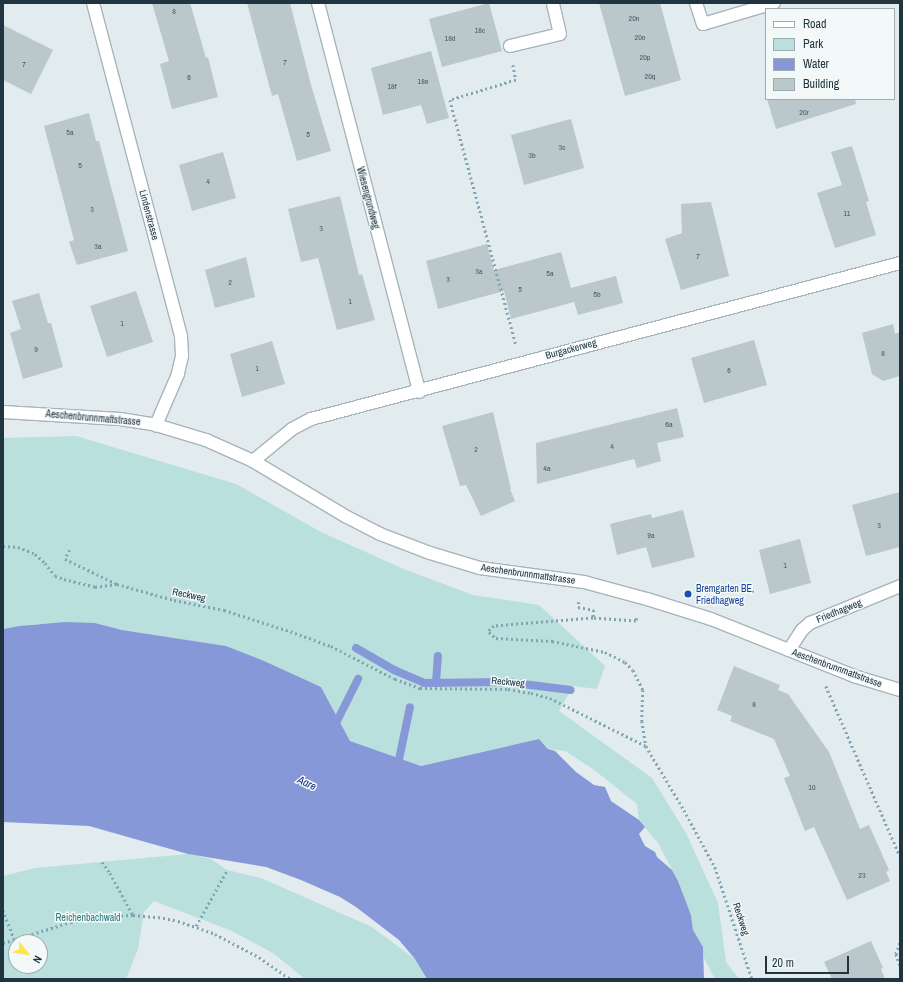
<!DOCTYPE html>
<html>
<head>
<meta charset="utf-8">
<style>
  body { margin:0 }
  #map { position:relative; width:903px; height:982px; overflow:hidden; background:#e2ebed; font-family:"Archivo Narrow",sans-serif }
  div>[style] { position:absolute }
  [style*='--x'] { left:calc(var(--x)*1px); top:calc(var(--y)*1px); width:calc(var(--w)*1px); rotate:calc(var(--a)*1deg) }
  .green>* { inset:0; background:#b9e0dc }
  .water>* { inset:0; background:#8698d7 }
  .stream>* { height:8px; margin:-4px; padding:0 4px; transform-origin:4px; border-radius:4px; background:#8698d7 }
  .building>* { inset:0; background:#bac8cb }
  .path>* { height:2.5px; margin-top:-1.25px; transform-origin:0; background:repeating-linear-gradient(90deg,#80a4b4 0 2px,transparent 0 5px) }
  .roads { filter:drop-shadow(1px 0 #a8b4b9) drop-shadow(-1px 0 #a8b4b9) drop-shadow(0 1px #a8b4b9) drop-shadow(0 -1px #a8b4b9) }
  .lane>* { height:12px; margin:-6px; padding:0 6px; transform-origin:6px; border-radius:6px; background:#fff }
  .street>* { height:12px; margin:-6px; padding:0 6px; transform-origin:6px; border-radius:6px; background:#fff }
  .secondary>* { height:12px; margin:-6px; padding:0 6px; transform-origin:6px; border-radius:6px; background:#fff }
  .dots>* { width:11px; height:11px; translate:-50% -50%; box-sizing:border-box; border:2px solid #f3f9f9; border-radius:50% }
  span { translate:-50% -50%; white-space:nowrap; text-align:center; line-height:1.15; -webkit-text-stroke:3px #f3f9f9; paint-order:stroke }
  .number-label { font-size:8px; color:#465a63 }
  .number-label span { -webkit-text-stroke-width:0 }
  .street-label { font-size:10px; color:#203540 }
  .transit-label { font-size:10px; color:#164399 }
  .left { translate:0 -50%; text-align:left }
  .park-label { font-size:10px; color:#277a7a }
  .water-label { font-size:11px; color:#152c81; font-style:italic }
  .frame { position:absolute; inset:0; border:4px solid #203540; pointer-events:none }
  .legend { position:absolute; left:765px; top:8px; width:130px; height:92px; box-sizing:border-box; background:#f3f9f9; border:1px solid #9fabaf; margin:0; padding:5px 7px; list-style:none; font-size:12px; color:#203540 }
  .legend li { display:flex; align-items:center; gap:8px; height:20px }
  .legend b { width:20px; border:1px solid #9fabaf }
  .north { position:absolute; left:8px; top:934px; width:40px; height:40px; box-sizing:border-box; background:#f3f9f9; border:1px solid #9fabaf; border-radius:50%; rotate:120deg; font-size:11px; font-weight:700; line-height:16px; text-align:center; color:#203540 }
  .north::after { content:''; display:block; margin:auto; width:14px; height:18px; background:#fde551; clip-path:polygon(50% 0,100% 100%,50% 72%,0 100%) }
  .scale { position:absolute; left:765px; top:956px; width:84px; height:18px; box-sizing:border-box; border:2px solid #203540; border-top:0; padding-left:5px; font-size:12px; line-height:14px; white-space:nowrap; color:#203540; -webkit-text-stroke:3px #f3f9f9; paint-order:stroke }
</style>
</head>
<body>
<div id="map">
  <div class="green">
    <i style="clip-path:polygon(76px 436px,236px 484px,321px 532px,406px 570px,473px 595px,539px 605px,605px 666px,597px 689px,573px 686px,559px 711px,652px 778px,686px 833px,718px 903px,726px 962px,739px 979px,715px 979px,704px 958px,703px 947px,693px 930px,691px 915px,678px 881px,658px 843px,639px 820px,637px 804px,593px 769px,565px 751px,549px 749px,539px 739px,421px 766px,350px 741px,321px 687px,226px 646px,122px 630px,95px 623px,38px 624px,3px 629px,3px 438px)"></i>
    <i style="clip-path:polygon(evenodd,188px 854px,211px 859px,227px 870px,261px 878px,372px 927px,415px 959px,427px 979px,305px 979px,273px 953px,232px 931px,154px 901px,144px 912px,138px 949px,126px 979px,3px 979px,3px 876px,35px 868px,188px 854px,16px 942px,40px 942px,40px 966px,16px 966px,16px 942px)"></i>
  </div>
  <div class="water">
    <i style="clip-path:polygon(65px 622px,95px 623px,122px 630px,226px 646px,264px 661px,321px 687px,350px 741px,421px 766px,539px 739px,548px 749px,555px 751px,576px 772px,594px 785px,605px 787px,611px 801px,639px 820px,645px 827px,639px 834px,645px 846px,655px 852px,657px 857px,672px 870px,678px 881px,691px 915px,693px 930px,703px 947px,704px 979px,427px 979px,415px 959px,399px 940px,356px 907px,340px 897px,301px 880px,266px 867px,188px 854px,89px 826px,3px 822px,3px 629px,20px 626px)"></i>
  </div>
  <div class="stream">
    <i style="--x:356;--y:648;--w:44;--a:30.1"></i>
    <i style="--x:394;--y:670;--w:33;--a:23"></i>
    <i style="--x:424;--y:683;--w:83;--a:-0.7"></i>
    <i style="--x:507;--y:682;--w:64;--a:7.2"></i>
    <i style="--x:436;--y:683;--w:27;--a:-86"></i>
    <i style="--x:334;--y:727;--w:54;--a:-63.4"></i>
    <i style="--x:397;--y:769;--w:63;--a:-78.2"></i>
  </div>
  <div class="building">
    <i style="clip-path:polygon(152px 3px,190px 3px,206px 58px,208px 57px,218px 97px,172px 109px,160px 64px,169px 61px)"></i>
    <i style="clip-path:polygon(247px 3px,290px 3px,311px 85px,331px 151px,297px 161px,278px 94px,272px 96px)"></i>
    <i style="clip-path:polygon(489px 3px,502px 51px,442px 67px,429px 19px)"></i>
    <i style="clip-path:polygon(599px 3px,660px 3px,681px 80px,625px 96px)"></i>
    <i style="clip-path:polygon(3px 25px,53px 50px,31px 94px,3px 80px)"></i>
    <i style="clip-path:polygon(431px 51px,449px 118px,427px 124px,421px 105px,383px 115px,371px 68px)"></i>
    <i style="clip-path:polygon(767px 99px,855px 99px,856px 104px,776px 129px)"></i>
    <i style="clip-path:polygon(89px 113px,96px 141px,99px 141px,128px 251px,77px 265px,69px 242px,74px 240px,44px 126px)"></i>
    <i style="clip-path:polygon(571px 119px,584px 168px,524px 185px,511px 135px)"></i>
    <i style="clip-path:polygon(852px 146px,869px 201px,866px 202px,876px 235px,835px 248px,817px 193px,842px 185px,831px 152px)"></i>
    <i style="clip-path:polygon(223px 152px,236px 198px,192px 211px,179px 165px)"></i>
    <i style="clip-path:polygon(340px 196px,359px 275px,362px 274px,375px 320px,337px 330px,318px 258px,301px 262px,288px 209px)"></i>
    <i style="clip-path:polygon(711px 202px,729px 276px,681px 290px,665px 239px,682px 233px,681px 204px)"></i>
    <i style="clip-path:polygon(487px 244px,494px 270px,561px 252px,571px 288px,616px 276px,623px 303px,578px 315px,573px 298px,574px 302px,511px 319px,504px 291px,438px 309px,426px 261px)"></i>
    <i style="clip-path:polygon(246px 257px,255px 297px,215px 308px,205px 270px)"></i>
    <i style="clip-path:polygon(136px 291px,153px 342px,107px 357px,90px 306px)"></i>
    <i style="clip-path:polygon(39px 293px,48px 323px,51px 323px,63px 367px,23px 379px,10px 333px,21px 329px,12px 301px)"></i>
    <i style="clip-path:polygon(893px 324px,895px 334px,900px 332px,900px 376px,883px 381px,872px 374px,862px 333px)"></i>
    <i style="clip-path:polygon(754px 340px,767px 385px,704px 403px,691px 358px)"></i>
    <i style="clip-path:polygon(272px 341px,285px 384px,242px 397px,230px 354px)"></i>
    <i style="clip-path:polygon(677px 408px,684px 437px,657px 443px,661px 461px,637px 468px,634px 459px,537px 484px,536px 443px)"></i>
    <i style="clip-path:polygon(493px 412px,511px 489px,510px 489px,515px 501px,481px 516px,466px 485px,460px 486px,442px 426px)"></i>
    <i style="clip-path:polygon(900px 492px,900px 547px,866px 556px,852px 505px)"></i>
    <i style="clip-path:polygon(683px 510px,695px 557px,652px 568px,646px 547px,617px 555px,610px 524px,651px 514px,652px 518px)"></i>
    <i style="clip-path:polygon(800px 539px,811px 583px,770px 594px,759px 550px)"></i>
    <i style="clip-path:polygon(734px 666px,780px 685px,778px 690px,788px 694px,829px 752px,860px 829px,869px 825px,889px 870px,886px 872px,890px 881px,847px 900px,814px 827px,805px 831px,784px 778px,790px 776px,774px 739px,730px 721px,732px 716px,717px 710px)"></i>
    <i style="clip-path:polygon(871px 941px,883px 968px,881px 969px,885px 979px,832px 979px,824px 962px)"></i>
  </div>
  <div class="path">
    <i style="--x:513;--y:65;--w:15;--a:79"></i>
    <i style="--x:516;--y:80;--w:69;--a:163.1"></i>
    <i style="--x:450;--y:100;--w:254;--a:74.9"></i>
    <i style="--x:3;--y:546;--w:15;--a:4"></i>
    <i style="--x:18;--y:547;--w:18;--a:22"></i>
    <i style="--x:35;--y:554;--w:13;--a:42"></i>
    <i style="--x:45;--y:563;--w:16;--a:52"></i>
    <i style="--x:55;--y:576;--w:9;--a:18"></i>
    <i style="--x:64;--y:579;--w:32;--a:14"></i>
    <i style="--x:95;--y:587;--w:22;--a:-8"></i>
    <i style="--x:70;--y:550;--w:10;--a:119"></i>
    <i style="--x:65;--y:559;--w:58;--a:25.7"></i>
    <i style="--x:117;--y:584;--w:59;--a:15.7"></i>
    <i style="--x:174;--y:600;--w:51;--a:11.3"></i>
    <i style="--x:224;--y:610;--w:75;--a:17.9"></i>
    <i style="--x:295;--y:633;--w:38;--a:20"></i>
    <i style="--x:331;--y:646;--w:72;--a:27.3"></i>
    <i style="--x:395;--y:679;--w:27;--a:20"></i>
    <i style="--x:420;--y:688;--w:88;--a:0.7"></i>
    <i style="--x:508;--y:689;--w:23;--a:10"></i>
    <i style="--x:531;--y:693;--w:20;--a:15"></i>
    <i style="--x:550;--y:698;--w:107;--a:26.6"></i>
    <i style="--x:646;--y:746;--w:74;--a:59.3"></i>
    <i style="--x:684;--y:810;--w:65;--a:61.5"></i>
    <i style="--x:715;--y:867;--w:118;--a:71.7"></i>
    <i style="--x:579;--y:602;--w:5;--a:101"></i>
    <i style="--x:578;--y:607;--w:16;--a:11"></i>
    <i style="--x:594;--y:610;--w:8;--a:97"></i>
    <i style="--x:637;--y:618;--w:3;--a:108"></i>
    <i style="--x:636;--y:621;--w:43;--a:-176"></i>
    <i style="--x:593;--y:618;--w:99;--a:175.4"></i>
    <i style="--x:494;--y:626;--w:5;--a:143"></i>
    <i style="--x:490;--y:629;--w:3;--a:108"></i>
    <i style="--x:489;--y:632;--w:9;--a:41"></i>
    <i style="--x:496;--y:638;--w:56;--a:3.1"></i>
    <i style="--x:552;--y:641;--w:54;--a:11.7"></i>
    <i style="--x:605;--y:652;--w:22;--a:27"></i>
    <i style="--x:625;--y:662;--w:11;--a:45"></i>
    <i style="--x:633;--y:670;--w:22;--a:63"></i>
    <i style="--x:643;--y:690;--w:31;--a:92"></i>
    <i style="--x:642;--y:721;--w:24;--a:81"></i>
    <i style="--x:826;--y:686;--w:185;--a:66.5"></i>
    <i style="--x:102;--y:862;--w:14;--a:54"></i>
    <i style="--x:110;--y:873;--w:48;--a:61.3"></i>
    <i style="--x:3;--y:910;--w:31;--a:69"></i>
    <i style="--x:196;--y:926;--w:64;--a:-61"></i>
    <i style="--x:3;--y:943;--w:71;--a:-17.2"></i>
    <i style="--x:71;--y:922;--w:36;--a:-10"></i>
    <i style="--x:106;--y:916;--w:27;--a:-2"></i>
    <i style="--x:133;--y:915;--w:25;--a:5"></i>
    <i style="--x:158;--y:917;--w:20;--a:11"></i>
    <i style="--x:178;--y:921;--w:39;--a:19"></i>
    <i style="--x:215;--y:934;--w:50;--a:27.6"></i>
    <i style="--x:259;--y:957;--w:38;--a:35"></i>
    <i style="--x:900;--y:943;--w:12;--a:110"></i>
    <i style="--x:896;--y:954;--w:12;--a:70"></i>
  </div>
  <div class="roads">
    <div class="lane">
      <i style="--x:696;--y:3;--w:22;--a:72"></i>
      <i style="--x:703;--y:24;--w:74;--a:-16.5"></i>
      <i style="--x:510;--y:46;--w:51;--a:-13.5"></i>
      <i style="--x:560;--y:34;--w:32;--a:-103"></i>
    </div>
    <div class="street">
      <i style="--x:93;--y:3;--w:344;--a:75.2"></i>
      <i style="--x:181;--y:336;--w:20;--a:87"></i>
      <i style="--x:182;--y:356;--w:18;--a:103"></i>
      <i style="--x:178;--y:374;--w:56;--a:113.3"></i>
      <i style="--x:318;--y:3;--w:402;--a:75.4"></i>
      <i style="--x:253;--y:461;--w:50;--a:-39.4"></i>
      <i style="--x:292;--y:429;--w:21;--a:-28"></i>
      <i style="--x:311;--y:419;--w:609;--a:-14.83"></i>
      <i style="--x:789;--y:650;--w:24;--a:-57"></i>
      <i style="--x:802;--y:630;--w:11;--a:-41"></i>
      <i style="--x:810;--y:623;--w:97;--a:-22.3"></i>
    </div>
    <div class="secondary">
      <i style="--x:3;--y:412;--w:117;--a:3.4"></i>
      <i style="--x:120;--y:419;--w:36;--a:9"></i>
      <i style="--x:156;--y:425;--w:52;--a:16.7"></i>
      <i style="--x:206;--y:440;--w:51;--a:24.1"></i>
      <i style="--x:253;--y:461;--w:109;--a:30.8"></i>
      <i style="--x:347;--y:517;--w:37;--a:27"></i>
      <i style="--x:380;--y:534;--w:53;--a:20.8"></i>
      <i style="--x:430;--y:553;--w:52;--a:16.7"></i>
      <i style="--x:480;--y:568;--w:105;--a:7.7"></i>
      <i style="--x:584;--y:582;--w:65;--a:15.1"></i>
      <i style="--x:647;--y:599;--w:67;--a:17.4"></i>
      <i style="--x:711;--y:619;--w:157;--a:21.7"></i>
      <i style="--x:857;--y:677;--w:45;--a:16.8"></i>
    </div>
  </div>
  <div class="dots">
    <i style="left:688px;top:594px;background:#1a4fb4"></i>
  </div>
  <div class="number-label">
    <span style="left:174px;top:12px">8</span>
    <span style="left:634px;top:19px">20n</span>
    <span style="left:480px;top:31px">18c</span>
    <span style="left:640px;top:38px">20o</span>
    <span style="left:450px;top:39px">18d</span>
    <span style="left:645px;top:58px">20p</span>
    <span style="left:285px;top:63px">7</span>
    <span style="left:24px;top:65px">7</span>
    <span style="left:650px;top:77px">20q</span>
    <span style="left:189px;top:78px">6</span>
    <span style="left:423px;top:82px">18e</span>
    <span style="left:392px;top:87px">18f</span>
    <span style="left:804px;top:113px">20r</span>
    <span style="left:70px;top:133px">5a</span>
    <span style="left:308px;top:135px">5</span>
    <span style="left:562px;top:148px">3c</span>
    <span style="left:532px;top:156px">3b</span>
    <span style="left:80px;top:166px">5</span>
    <span style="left:208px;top:182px">4</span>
    <span style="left:92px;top:210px">3</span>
    <span style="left:847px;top:214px">11</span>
    <span style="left:321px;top:229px">3</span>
    <span style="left:98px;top:247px">3a</span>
    <span style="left:698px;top:257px">7</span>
    <span style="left:479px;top:272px">3a</span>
    <span style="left:550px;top:274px">5a</span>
    <span style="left:448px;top:280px">3</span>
    <span style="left:230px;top:283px">2</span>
    <span style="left:520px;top:290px">5</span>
    <span style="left:597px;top:295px">5b</span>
    <span style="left:350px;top:302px">1</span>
    <span style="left:122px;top:324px">1</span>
    <span style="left:36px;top:350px">9</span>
    <span style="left:883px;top:354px">8</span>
    <span style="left:257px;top:369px">1</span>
    <span style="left:729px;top:371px">6</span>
    <span style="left:669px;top:425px">6a</span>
    <span style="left:612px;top:447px">4</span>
    <span style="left:476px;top:450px">2</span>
    <span style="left:547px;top:469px">4a</span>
    <span style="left:879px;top:526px">3</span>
    <span style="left:651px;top:536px">9a</span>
    <span style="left:785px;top:566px">1</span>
    <span style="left:754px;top:705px">8</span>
    <span style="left:812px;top:788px">10</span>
    <span style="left:862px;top:876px">23</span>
  </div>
  <div class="street-label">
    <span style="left:368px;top:198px;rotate:75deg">Wiesengrundweg</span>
    <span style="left:149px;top:215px;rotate:75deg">Lindenstrasse</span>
    <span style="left:571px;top:349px;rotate:-15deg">Burgackerweg</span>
    <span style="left:93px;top:418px;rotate:5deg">Aeschenbrunnmattstrasse</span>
    <span style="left:528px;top:574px;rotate:8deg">Aeschenbrunnmattstrasse</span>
    <span style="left:189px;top:595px;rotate:12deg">Reckweg</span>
    <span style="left:839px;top:611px;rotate:-22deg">Friedhagweg</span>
    <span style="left:837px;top:668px;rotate:20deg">Aeschenbrunnmattstrasse</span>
    <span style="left:508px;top:682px;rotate:5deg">Reckweg</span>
    <span style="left:741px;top:919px;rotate:72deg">Reckweg</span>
  </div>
  <div class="transit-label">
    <span class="left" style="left:696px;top:594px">Bremgarten BE,<br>Friedhagweg</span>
  </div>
  <div class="park-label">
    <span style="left:88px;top:918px">Reichenbachwald</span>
  </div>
  <div class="water-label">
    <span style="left:307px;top:783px;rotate:26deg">Aare</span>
  </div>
  <div class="frame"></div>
  <ul class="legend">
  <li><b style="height:5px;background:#fff"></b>Road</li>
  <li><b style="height:11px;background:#b9e0dc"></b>Park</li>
  <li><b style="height:11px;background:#8698d7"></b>Water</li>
  <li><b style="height:11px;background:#bac8cb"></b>Building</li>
  </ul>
  <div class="north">N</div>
  <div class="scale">20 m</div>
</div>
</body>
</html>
